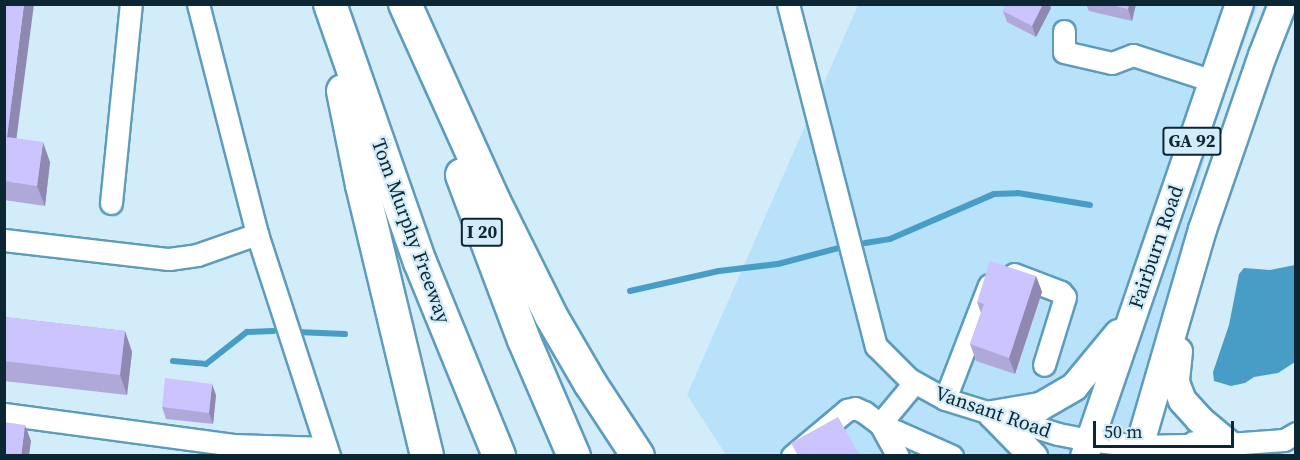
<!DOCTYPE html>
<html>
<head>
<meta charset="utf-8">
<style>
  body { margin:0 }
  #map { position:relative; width:1300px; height:460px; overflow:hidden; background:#d3ecf9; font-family:"Source Serif 4",serif }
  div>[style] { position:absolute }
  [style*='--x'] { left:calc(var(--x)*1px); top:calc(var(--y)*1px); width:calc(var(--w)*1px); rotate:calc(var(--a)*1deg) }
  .built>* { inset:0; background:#b7e2f9 }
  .water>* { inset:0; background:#479dc6 }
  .stream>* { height:6px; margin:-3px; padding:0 3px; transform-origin:3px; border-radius:3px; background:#479dc6 }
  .roads { filter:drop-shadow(2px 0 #5d9cbc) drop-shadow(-2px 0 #5d9cbc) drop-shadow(0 2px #5d9cbc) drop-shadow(0 -2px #5d9cbc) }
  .minor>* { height:21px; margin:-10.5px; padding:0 10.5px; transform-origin:10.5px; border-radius:10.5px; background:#fff }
  .major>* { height:27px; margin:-13.5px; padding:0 13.5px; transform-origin:13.5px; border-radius:13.5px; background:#fff }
  .highway>* { height:32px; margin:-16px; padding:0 16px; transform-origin:16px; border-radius:16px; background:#fff }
  .wall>* { inset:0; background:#afa9da }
  .shaded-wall>* { inset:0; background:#8f89b2 }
  .building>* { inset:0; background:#ccc4fe }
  span { translate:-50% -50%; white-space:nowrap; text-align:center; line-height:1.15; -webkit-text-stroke:4.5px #d3ecf9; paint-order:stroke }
  .shield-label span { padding:2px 4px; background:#d3ecf9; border:2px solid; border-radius:4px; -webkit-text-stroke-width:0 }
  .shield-label { font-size:18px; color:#0c2733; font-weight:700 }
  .street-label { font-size:20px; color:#0c2733 }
  .frame { position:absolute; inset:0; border:6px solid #0c2733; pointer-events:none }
  .scale { position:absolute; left:1093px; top:421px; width:141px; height:27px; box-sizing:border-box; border:3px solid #0c2733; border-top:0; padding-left:8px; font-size:18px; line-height:21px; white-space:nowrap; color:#0c2733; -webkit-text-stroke:4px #d3ecf9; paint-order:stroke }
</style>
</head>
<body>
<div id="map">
  <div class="built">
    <i style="clip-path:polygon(858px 5px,1258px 5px,1216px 117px,1125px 455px,726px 455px,687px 395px)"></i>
  </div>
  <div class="water">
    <i style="clip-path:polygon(1295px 265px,1295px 362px,1278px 373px,1254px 377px,1245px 383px,1231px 386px,1214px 381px,1213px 372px,1229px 325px,1239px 274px,1244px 268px,1270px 270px)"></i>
  </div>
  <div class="stream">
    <i style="--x:865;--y:243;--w:25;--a:-9"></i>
    <i style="--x:890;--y:239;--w:113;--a:-23.4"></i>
    <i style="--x:994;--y:194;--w:24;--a:-2"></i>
    <i style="--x:1018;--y:193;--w:73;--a:9.5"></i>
    <i style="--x:630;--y:291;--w:91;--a:-12.7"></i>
    <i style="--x:719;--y:271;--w:59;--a:-6.8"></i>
    <i style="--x:778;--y:264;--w:70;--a:-14.8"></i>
    <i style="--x:297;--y:332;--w:48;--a:2.4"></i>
    <i style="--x:173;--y:361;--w:33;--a:5"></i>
    <i style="--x:206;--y:364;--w:52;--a:-38"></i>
    <i style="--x:247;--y:332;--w:26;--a:-2"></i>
  </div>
  <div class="roads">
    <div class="minor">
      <i style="--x:198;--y:4;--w:237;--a:75.6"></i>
      <i style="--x:257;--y:234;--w:233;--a:72"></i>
      <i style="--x:788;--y:4;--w:353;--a:75.6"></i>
      <i style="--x:876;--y:346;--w:47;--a:45"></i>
      <i style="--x:909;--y:379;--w:41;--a:29.1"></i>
      <i style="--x:945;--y:399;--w:118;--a:17.2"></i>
      <i style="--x:1058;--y:434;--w:31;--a:11"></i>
      <i style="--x:1088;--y:440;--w:51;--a:6.7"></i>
      <i style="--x:1139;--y:446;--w:90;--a:-1.3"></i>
      <i style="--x:1229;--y:444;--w:55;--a:-4.2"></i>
      <i style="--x:1284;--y:440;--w:14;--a:-30"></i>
      <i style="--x:1064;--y:31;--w:21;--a:90"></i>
      <i style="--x:1064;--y:52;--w:49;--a:12.9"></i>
      <i style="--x:1112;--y:63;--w:22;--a:-21"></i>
      <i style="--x:1133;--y:55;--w:84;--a:18"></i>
      <i style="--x:111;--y:203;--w:200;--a:-84.3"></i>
      <i style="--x:4;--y:240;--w:166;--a:6.6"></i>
      <i style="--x:169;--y:259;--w:28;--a:-8"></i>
      <i style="--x:197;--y:255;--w:64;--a:-19.3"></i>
      <i style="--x:1014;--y:274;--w:50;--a:21"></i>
      <i style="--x:1061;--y:292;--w:6;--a:51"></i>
      <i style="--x:1065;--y:297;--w:71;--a:107.2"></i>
      <i style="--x:945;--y:399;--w:122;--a:-68.9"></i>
      <i style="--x:4;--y:414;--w:231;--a:7.7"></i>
      <i style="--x:233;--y:445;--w:93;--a:1.8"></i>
      <i style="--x:880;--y:424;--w:79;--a:24"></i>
      <i style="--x:880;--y:424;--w:37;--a:61"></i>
      <i style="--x:792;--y:456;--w:72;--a:-39.9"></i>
      <i style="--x:847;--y:410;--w:8;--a:-14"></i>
      <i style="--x:855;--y:408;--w:10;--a:24"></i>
      <i style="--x:864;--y:412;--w:20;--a:37"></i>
      <i style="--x:880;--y:424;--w:53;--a:-50.3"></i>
    </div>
    <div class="major">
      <i style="--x:1178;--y:351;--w:31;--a:96"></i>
      <i style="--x:1175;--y:382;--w:19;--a:69"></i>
      <i style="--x:1182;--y:400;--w:25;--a:48"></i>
      <i style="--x:1199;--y:419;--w:39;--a:40"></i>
      <i style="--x:992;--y:414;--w:49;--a:-9.5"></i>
      <i style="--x:1040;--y:406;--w:39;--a:-30"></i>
      <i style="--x:1074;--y:386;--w:69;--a:-50.3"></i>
      <i style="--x:992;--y:414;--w:59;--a:45.7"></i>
      <i style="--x:1084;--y:456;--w:478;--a:-71.1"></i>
      <i style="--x:1136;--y:456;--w:236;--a:-73.8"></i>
      <i style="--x:1202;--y:229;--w:184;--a:-71"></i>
      <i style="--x:1262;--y:55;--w:55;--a:-68.6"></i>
      <i style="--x:1181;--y:456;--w:17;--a:-40"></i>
    </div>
    <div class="highway">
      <i style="--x:330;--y:4;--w:273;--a:70.8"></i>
      <i style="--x:420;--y:262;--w:209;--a:67.8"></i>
      <i style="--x:405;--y:4;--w:216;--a:65.7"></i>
      <i style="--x:494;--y:201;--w:128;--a:63.6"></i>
      <i style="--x:551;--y:316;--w:78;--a:59.8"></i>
      <i style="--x:590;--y:383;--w:87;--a:56.7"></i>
      <i style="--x:343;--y:91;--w:96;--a:78.6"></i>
      <i style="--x:362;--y:185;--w:279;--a:76.5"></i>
      <i style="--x:462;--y:175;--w:176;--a:69.4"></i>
      <i style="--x:524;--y:340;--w:126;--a:66.7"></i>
    </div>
  </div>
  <div class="wall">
    <i style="clip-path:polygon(4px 4px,16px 138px,50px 162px,45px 206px,4px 200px)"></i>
    <i style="clip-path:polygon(1006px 4px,1049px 4px,1051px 8px,1036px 37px,1007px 22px,1003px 11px)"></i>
    <i style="clip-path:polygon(1086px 4px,1136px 4px,1132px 21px,1089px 11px)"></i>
    <i style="clip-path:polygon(1036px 276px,1042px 292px,1015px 374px,976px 361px,970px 344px,981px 313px,977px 302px)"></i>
    <i style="clip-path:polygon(4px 317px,125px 331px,132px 352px,127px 395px,4px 381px)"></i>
    <i style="clip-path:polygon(216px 395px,213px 424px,166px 419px,162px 407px)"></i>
  </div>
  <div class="shaded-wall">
    <i style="clip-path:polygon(24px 4px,34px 4px,14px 157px,7px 137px)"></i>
    <i style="clip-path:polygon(1043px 4px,1049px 4px,1051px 8px,1036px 37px,1032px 26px)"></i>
    <i style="clip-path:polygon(1129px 4px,1136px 4px,1132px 21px,1128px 9px)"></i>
    <i style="clip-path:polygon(43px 142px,50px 162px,45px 206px,37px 186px)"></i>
    <i style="clip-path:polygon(1036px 276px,1042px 292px,1015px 374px,1009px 358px)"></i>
    <i style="clip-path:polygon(125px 331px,132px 352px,127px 395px,120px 375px)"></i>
    <i style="clip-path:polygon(212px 384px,216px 395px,213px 424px,209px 413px)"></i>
    <i style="clip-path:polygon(25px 425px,31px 441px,29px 456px,21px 456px)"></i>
  </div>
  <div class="building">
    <i style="clip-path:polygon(4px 4px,24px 4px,7px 137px,43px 142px,37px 186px,4px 181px)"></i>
    <i style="clip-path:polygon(1006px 4px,1043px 4px,1032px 26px,1003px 11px)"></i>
    <i style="clip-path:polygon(1107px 4px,1129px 4px,1128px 9px)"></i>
    <i style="clip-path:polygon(990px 261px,1036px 276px,1009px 358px,970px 344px,984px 304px,977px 302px)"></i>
    <i style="clip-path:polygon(4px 317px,125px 331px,120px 375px,4px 361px)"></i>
    <i style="clip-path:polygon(165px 378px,212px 384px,209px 413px,162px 407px)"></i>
    <i style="clip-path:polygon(838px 417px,860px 456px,798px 456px,791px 443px)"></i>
    <i style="clip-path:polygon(4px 422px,25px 425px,21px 456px,4px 456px)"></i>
  </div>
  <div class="shield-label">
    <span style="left:1192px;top:141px">GA 92</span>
    <span style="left:482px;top:232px">I 20</span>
  </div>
  <div class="street-label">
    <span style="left:411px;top:231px;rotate:70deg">Tom Murphy Freeway</span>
    <span style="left:1156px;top:247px;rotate:-71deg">Fairburn Road</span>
    <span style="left:993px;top:412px;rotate:19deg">Vansant Road</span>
  </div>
  <div class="frame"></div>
  <div class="scale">50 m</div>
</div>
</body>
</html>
